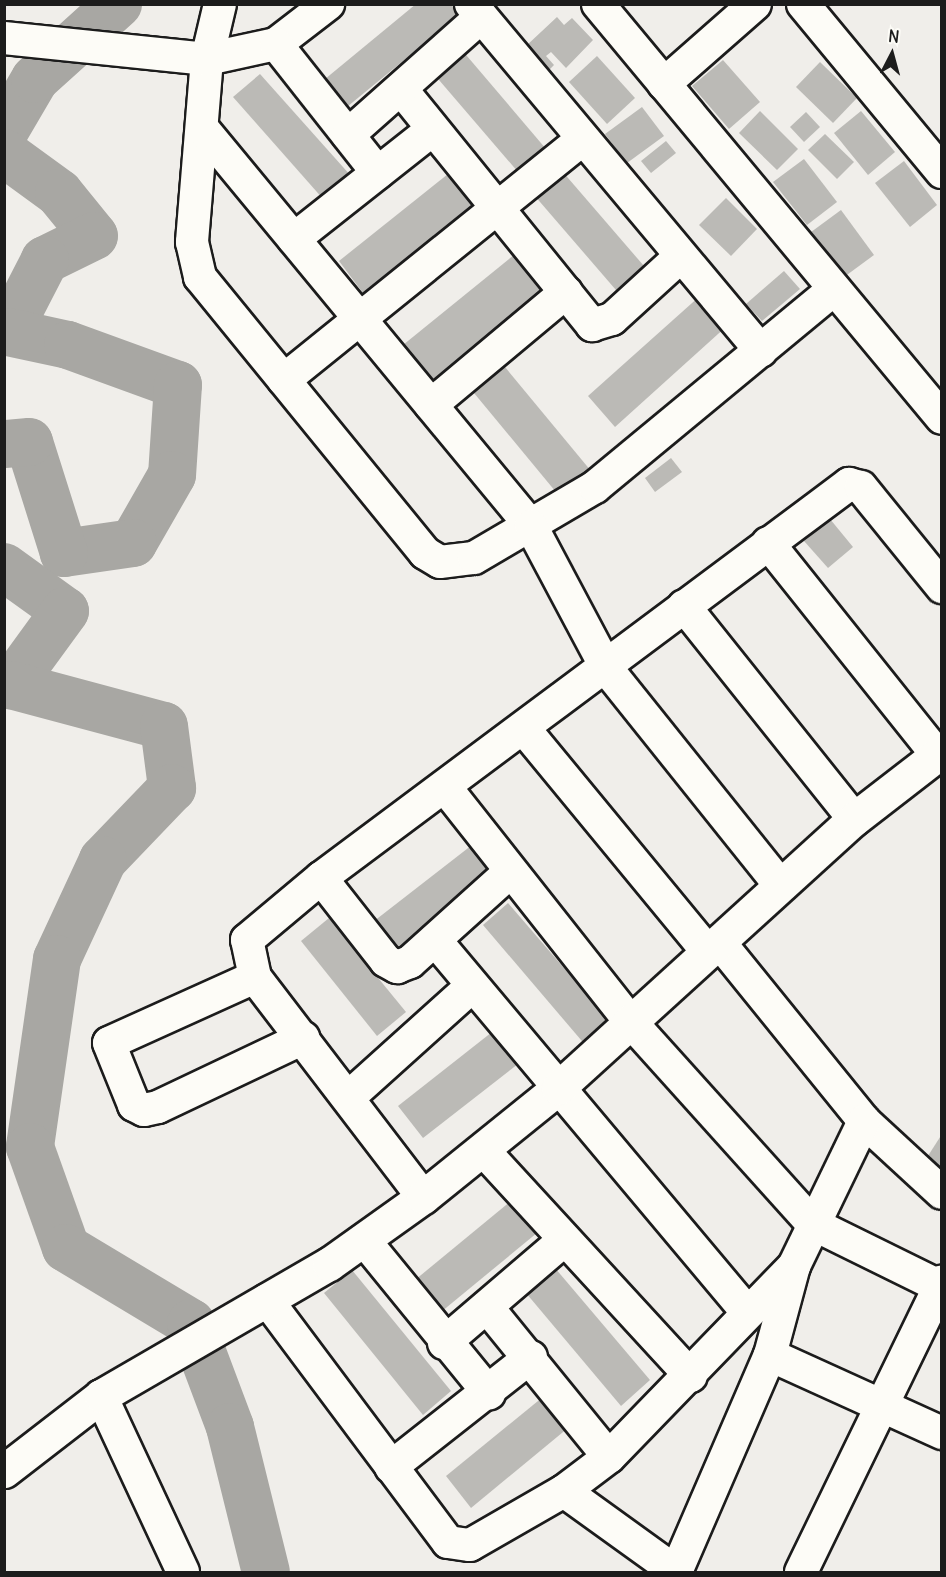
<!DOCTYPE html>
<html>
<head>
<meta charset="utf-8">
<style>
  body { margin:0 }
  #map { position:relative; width:946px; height:1577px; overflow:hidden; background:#f0eeea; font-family:Delius,sans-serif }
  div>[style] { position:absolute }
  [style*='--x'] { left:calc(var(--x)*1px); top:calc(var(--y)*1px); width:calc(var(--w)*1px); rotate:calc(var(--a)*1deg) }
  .river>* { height:48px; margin:-24px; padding:0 24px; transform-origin:24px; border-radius:24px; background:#a8a7a3 }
  .building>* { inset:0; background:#bbbab6 }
  .roads { filter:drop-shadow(2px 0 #1c1c1c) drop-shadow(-2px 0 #1c1c1c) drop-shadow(0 2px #1c1c1c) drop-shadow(0 -2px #1c1c1c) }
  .minor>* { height:32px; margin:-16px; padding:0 16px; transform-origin:16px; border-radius:16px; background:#fdfcf7 }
  .secondary>* { height:33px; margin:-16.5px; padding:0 16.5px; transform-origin:16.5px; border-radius:16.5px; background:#fdfcf7 }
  span { translate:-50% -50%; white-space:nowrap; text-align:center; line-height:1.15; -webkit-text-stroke:5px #fdfcf7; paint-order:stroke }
  .frame { position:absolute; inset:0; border:6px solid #1c1c1c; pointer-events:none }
  .north { position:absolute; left:862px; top:24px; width:60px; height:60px; -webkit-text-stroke:4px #fdfcf7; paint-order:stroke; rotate:6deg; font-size:16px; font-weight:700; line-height:24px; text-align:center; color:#1c1c1c }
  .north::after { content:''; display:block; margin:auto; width:21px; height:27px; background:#1c1c1c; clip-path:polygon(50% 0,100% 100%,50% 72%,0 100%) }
</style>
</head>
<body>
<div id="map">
  <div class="river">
    <i style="--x:4;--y:132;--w:61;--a:-59.7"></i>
    <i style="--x:35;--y:79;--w:112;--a:-42.1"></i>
    <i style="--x:4;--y:153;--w:68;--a:36"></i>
    <i style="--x:59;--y:193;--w:55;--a:50.9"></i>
    <i style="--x:94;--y:236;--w:55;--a:153.9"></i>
    <i style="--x:45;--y:260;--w:81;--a:117.2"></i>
    <i style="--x:8;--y:332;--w:61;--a:12.2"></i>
    <i style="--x:68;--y:345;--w:117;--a:20"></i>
    <i style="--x:178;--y:385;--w:90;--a:93.8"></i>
    <i style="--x:172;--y:475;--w:78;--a:119.8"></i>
    <i style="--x:133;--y:543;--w:70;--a:171.8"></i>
    <i style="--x:64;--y:553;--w:116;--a:-107.5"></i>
    <i style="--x:29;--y:442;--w:25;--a:175"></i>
    <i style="--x:4;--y:567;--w:75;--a:35.8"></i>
    <i style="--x:65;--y:611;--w:92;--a:126.1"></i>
    <i style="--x:11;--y:685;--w:158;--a:15"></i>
    <i style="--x:164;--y:726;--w:63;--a:82.6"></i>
    <i style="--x:172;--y:788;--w:100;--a:133.8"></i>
    <i style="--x:103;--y:860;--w:109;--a:114.9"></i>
    <i style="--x:57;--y:959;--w:190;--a:98.2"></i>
    <i style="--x:30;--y:1147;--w:107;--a:70.4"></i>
    <i style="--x:66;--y:1248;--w:146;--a:31"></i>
    <i style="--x:191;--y:1323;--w:111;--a:69.4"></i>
    <i style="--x:230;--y:1427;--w:149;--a:76.1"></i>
  </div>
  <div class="building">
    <i style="clip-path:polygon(416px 4px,451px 4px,459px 15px,342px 111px,319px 84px)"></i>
    <i style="clip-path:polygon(557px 17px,564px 25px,572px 18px,593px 40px,566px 68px,551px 52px,546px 56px,554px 65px,549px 70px,526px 46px)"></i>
    <i style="clip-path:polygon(461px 49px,552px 156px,524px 179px,433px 73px)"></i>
    <i style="clip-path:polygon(597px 56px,635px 98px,607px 124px,569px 82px)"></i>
    <i style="clip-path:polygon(723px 60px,760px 102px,729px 129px,692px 86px)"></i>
    <i style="clip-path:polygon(820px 62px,857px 98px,833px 123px,796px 87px)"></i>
    <i style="clip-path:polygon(260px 74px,351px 176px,324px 200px,233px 97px)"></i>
    <i style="clip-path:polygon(642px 107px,664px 136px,627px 163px,605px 134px)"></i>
    <i style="clip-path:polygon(760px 111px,798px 149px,777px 170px,739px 133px)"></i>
    <i style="clip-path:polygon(861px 111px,895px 152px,868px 175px,834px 133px)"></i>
    <i style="clip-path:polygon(806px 112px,820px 127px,804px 142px,790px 127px)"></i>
    <i style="clip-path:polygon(825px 134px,854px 162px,837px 179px,808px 150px)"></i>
    <i style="clip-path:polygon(666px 141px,676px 153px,651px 173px,641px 161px)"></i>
    <i style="clip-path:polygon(804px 159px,837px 202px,807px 225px,773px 182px)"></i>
    <i style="clip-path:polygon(904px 161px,937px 205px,910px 227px,875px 183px)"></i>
    <i style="clip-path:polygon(453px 170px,481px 206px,366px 297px,339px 261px)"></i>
    <i style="clip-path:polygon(562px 171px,650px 273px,622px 297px,534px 195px)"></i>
    <i style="clip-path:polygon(726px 198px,757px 229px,731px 256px,699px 225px)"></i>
    <i style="clip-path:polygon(841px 210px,874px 255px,840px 280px,807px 235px)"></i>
    <i style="clip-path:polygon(525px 246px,555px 283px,433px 382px,403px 345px)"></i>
    <i style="clip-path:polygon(784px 271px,800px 289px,762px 321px,746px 304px)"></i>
    <i style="clip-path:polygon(701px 295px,728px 325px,615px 427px,588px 396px)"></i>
    <i style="clip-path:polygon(505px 367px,596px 477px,565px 503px,474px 393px)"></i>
    <i style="clip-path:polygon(671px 458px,682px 472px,655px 492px,645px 478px)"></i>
    <i style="clip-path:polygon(830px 519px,853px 547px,828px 568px,804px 541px)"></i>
    <i style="clip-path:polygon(472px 845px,497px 877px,394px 957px,369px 925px)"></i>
    <i style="clip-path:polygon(508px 903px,613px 1025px,587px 1047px,483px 925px)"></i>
    <i style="clip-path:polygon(329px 918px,406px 1012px,377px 1036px,301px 941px)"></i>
    <i style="clip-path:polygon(501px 1025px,527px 1057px,423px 1138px,398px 1106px)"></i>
    <i style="clip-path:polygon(942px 1134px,942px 1168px,926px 1159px)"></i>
    <i style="clip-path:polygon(517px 1196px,543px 1228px,441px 1312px,415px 1280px)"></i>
    <i style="clip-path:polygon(555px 1268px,650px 1380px,621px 1406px,526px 1293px)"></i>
    <i style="clip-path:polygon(352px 1270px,451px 1391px,423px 1415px,324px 1293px)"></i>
    <i style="clip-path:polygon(549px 1392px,574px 1423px,471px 1508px,446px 1476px)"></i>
  </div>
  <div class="roads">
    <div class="minor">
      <i style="--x:220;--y:4;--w:57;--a:103.3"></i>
      <i style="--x:207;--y:59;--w:184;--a:94.7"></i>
      <i style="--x:192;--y:242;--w:36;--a:77"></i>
      <i style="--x:200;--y:277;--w:356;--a:50.8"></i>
      <i style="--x:425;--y:553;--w:17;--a:31"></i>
      <i style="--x:440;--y:562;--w:34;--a:-7"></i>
      <i style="--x:474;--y:558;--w:140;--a:-30.4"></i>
      <i style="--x:595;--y:487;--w:310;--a:-39.6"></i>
      <i style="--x:471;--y:4;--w:452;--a:50.1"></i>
      <i style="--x:598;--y:4;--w:538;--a:50.28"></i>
      <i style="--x:803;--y:4;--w:218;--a:50.4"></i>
      <i style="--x:4;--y:38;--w:204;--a:5.9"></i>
      <i style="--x:207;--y:59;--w:71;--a:-12.3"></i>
      <i style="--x:276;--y:44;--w:66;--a:-37.6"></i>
      <i style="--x:276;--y:44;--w:164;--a:51.7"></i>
      <i style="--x:664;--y:84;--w:121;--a:-41.3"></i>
      <i style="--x:401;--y:89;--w:304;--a:51"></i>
      <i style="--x:592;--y:325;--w:21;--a:-17"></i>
      <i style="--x:612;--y:319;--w:93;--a:-42.4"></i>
      <i style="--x:203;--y:129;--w:515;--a:50.44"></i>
      <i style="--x:531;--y:526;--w:162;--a:62"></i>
      <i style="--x:607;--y:669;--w:278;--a:51.3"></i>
      <i style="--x:348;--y:135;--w:178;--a:-41.6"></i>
      <i style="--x:294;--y:239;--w:176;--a:-38.3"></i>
      <i style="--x:284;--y:380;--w:384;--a:-38.9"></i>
      <i style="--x:431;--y:405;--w:176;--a:-39.9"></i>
      <i style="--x:768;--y:543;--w:271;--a:51.4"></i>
      <i style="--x:684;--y:606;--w:273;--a:51.4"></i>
      <i style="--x:525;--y:730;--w:288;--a:50.5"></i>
      <i style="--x:445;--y:787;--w:298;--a:51.7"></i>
      <i style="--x:630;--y:1021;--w:273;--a:48"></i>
      <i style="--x:813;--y:1224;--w:140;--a:26.2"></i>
      <i style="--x:321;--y:878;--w:105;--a:51.9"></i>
      <i style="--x:386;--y:961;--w:13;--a:29"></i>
      <i style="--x:397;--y:967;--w:14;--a:-21"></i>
      <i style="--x:410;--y:962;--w:135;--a:-42"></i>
      <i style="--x:435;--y:940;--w:484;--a:50"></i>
      <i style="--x:720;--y:943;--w:229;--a:51"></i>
      <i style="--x:864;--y:1121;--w:106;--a:42.7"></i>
      <i style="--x:255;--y:977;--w:160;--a:155.7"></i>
      <i style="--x:109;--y:1043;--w:67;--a:68"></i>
      <i style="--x:134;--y:1105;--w:11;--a:27"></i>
      <i style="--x:144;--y:1110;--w:14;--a:-12"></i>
      <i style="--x:158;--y:1107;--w:161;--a:-25.4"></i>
      <i style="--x:350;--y:1096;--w:164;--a:-42"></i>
      <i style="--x:483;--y:1150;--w:307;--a:47.4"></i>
      <i style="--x:423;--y:1197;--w:277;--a:-127.4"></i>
      <i style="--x:255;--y:977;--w:38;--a:-102"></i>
      <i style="--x:247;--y:940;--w:97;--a:-40"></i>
      <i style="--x:321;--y:878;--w:659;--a:-36.73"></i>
      <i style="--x:849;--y:484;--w:12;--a:14"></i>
      <i style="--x:861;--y:487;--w:129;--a:51"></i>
      <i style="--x:364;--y:1240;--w:198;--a:50.8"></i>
      <i style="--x:267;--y:1300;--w:302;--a:53.2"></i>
      <i style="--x:448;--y:1542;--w:22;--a:8"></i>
      <i style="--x:470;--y:1545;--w:108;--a:-29.9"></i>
      <i style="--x:564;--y:1491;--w:56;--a:-37.1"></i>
      <i style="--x:609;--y:1457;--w:266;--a:-45.9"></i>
      <i style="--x:794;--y:1266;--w:161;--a:-64.2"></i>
      <i style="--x:487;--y:1307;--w:193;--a:50.9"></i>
      <i style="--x:444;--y:1343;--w:157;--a:-40.6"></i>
      <i style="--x:770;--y:1355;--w:189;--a:24.4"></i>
      <i style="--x:101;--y:1396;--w:194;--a:65"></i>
      <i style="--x:391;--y:1467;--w:178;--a:-38.2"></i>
      <i style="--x:564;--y:1491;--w:137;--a:35.8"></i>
      <i style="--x:676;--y:1572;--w:236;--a:-66.6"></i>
      <i style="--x:770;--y:1355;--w:92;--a:-74.9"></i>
      <i style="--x:801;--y:1572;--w:323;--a:-64.1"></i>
    </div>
    <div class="secondary">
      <i style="--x:4;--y:1471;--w:123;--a:-37.7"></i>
      <i style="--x:101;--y:1396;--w:263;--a:-30.1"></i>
      <i style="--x:329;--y:1264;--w:115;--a:-35.5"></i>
      <i style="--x:423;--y:1197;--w:174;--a:-38.9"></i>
      <i style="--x:558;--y:1088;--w:400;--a:-42.3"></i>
      <i style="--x:854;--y:819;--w:111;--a:-37.7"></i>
    </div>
  </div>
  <div class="frame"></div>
  <div class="north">N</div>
</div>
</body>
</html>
